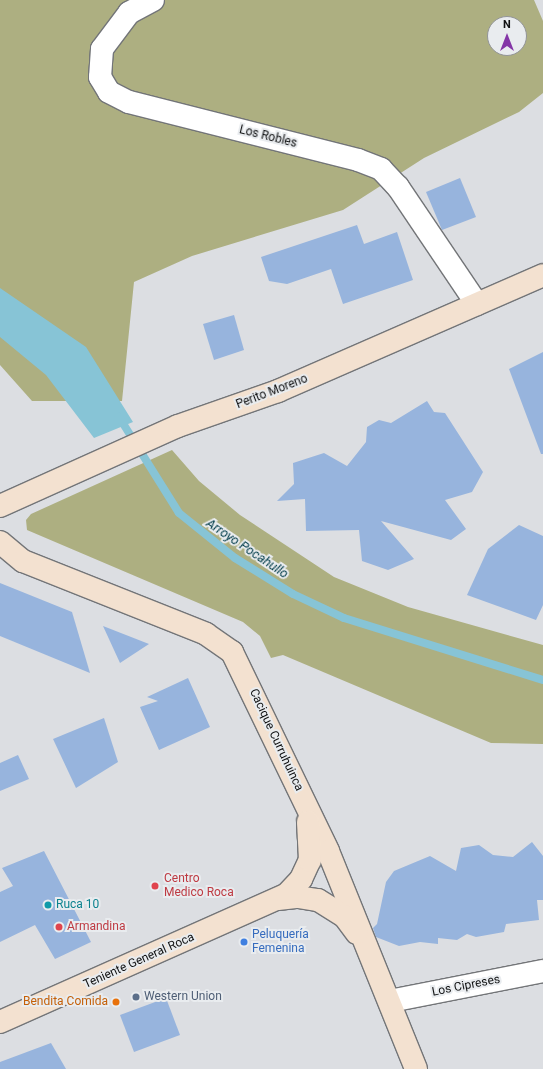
<!DOCTYPE html>
<html>
<head>
<meta charset="utf-8">
<style>
  body { margin:0 }
  #map { position:relative; width:543px; height:1069px; overflow:hidden; background:#dcdee2; font-family:Roboto,sans-serif }
  div>[style] { position:absolute }
  [style*='--x'] { left:calc(var(--x)*1px); top:calc(var(--y)*1px); width:calc(var(--w)*1px); rotate:calc(var(--a)*1deg) }
  .green>* { inset:0; background:#adaf81 }
  .water>* { inset:0; background:#87c4d6 }
  .stream>* { height:8px; margin:-4px; padding:0 4px; transform-origin:4px; border-radius:4px; background:#87c4d6 }
  .building>* { inset:0; background:#97b4dd }
  .roads { filter:drop-shadow(1px 0 #737578) drop-shadow(-1px 0 #737578) drop-shadow(0 1px #737578) drop-shadow(0 -1px #737578) }
  .minor>* { height:22px; margin:-11px; padding:0 11px; transform-origin:11px; border-radius:11px; background:#fff }
  .secondary>* { height:22px; margin:-11px; padding:0 11px; transform-origin:11px; border-radius:11px; background:#f3e1d0 }
  .dots>* { width:11px; height:11px; translate:-50% -50%; box-sizing:border-box; border:2px solid #e9ecef; border-radius:50% }
  span { translate:-50% -50%; white-space:nowrap; text-align:center; line-height:1.15; -webkit-text-stroke:4px #e9ecef; paint-order:stroke }
  .street-label { font-size:12px; color:#101112 }
  .health-label { font-size:12px; color:#be3a42 }
  .left { translate:0 -50%; text-align:left }
  .culture-label { font-size:12px; color:#0d838f }
  .shop-label { font-size:12px; color:#366cbe }
  .service-label { font-size:12px; color:#4e5e75 }
  .food-label { font-size:12px; color:#c56008 }
  .right { translate:-100% -50%; text-align:right }
  .water-label { font-size:13px; color:#07404d; font-style:italic }
  .north { position:absolute; left:487px; top:16px; width:40px; height:40px; box-sizing:border-box; background:#e9ecef; border:1px solid #929497; border-radius:50%; rotate:0deg; font-size:11px; font-weight:700; line-height:16px; text-align:center; color:#101112 }
  .north::after { content:''; display:block; margin:auto; width:14px; height:18px; background:#8436a7; clip-path:polygon(50% 0,100% 100%,50% 72%,0 100%) }
</style>
</head>
<body>
<div id="map">
  <div class="green">
    <i style="clip-path:polygon(evenodd,0 0,534px 0,543px 21px,543px 93px,519px 112px,424px 158px,343px 210px,192px 256px,134px 282px,122px 401px,32px 401px,0 365px,0 0,495px 24px,519px 24px,519px 48px,495px 48px,495px 24px)"></i>
    <i style="clip-path:polygon(172px 450px,199px 481px,240px 515px,334px 577px,408px 607px,543px 645px,543px 744px,491px 743px,283px 655px,271px 658px,260px 636px,243px 622px,27px 530px,26px 520px,31px 514px)"></i>
  </div>
  <div class="water">
    <i style="clip-path:polygon(0 288px,86px 347px,133px 422px,94px 438px,46px 375px,0 337px)"></i>
  </div>
  <div class="stream">
    <i style="--x:119;--y:417;--w:113;--a:58"></i>
    <i style="--x:179;--y:513;--w:72;--a:38.8"></i>
    <i style="--x:235;--y:558;--w:68;--a:31.8"></i>
    <i style="--x:293;--y:594;--w:56;--a:25.2"></i>
    <i style="--x:344;--y:618;--w:208;--a:17.3"></i>
  </div>
  <div class="building">
    <i style="clip-path:polygon(460px 178px,476px 217px,442px 230px,426px 192px)"></i>
    <i style="clip-path:polygon(357px 225px,364px 244px,397px 232px,413px 280px,343px 304px,331px 269px,287px 284px,269px 281px,261px 257px)"></i>
    <i style="clip-path:polygon(234px 315px,244px 350px,214px 360px,203px 324px)"></i>
    <i style="clip-path:polygon(543px 352px,543px 454px,541px 454px,509px 369px)"></i>
    <i style="clip-path:polygon(427px 401px,434px 412px,445px 413px,483px 472px,472px 492px,445px 500px,466px 529px,451px 540px,381px 521px,414px 559px,388px 570px,362px 561px,359px 530px,306px 531px,305px 499px,277px 501px,294px 484px,293px 463px,324px 453px,347px 466px,366px 442px,367px 427px,379px 420px,391px 423px)"></i>
    <i style="clip-path:polygon(519px 525px,543px 536px,543px 605px,536px 620px,467px 595px,488px 549px)"></i>
    <i style="clip-path:polygon(0 583px,72px 612px,90px 673px,0 636px)"></i>
    <i style="clip-path:polygon(103px 626px,149px 644px,120px 663px)"></i>
    <i style="clip-path:polygon(188px 678px,210px 727px,159px 750px,140px 707px,158px 701px,147px 697px)"></i>
    <i style="clip-path:polygon(104px 718px,118px 762px,76px 788px,53px 739px)"></i>
    <i style="clip-path:polygon(18px 755px,29px 779px,0 791px,0 763px)"></i>
    <i style="clip-path:polygon(532px 842px,543px 856px,543px 900px,537px 900px,539px 920px,506px 924px,504px 932px,476px 937px,467px 934px,457px 940px,438px 938px,438px 944px,420px 942px,399px 946px,376px 937px,373px 928px,377px 924px,386px 882px,394px 871px,430px 856px,456px 871px,461px 848px,479px 845px,493px 855px,513px 857px)"></i>
    <i style="clip-path:polygon(44px 851px,91px 942px,55px 959px,35px 925px,0 942px,0 892px,13px 886px,2px 868px)"></i>
    <i style="clip-path:polygon(166px 998px,180px 1035px,134px 1052px,120px 1015px)"></i>
    <i style="clip-path:polygon(51px 1043px,66px 1069px,0 1069px,0 1062px)"></i>
  </div>
  <div class="roads">
    <div class="minor">
      <i style="--x:153;--y:0;--w:27;--a:152"></i>
      <i style="--x:129;--y:13;--w:45;--a:126.9"></i>
      <i style="--x:102;--y:49;--w:28;--a:94"></i>
      <i style="--x:100;--y:77;--w:17;--a:59"></i>
      <i style="--x:109;--y:92;--w:22;--a:27"></i>
      <i style="--x:129;--y:102;--w:236;--a:14.2"></i>
      <i style="--x:358;--y:160;--w:25;--a:21"></i>
      <i style="--x:381;--y:169;--w:25;--a:47"></i>
      <i style="--x:398;--y:187;--w:141;--a:56"></i>
      <i style="--x:390;--y:1001;--w:156;--a:-11.1"></i>
    </div>
    <div class="secondary">
      <i style="--x:0;--y:506;--w:195;--a:-24.2"></i>
      <i style="--x:178;--y:426;--w:106;--a:-19.3"></i>
      <i style="--x:278;--y:391;--w:289;--a:-23.6"></i>
      <i style="--x:0;--y:542;--w:30;--a:40"></i>
      <i style="--x:23;--y:561;--w:197;--a:21.7"></i>
      <i style="--x:206;--y:634;--w:32;--a:35"></i>
      <i style="--x:232;--y:652;--w:221;--a:64.2"></i>
      <i style="--x:328;--y:851;--w:235;--a:68"></i>
      <i style="--x:278;--y:899;--w:20;--a:-6"></i>
      <i style="--x:298;--y:897;--w:20;--a:9"></i>
      <i style="--x:318;--y:900;--w:31;--a:32"></i>
      <i style="--x:344;--y:916;--w:21;--a:53"></i>
      <i style="--x:0;--y:1022;--w:314;--a:-24"></i>
      <i style="--x:287;--y:894;--w:21;--a:-47"></i>
      <i style="--x:301;--y:879;--w:21;--a:-65"></i>
      <i style="--x:310;--y:860;--w:38;--a:-93"></i>
    </div>
  </div>
  <div class="dots">
    <i style="left:155px;top:886px;background:#e0444e"></i>
    <i style="left:48px;top:905px;background:#0f9aa8"></i>
    <i style="left:59px;top:927px;background:#e0444e"></i>
    <i style="left:244px;top:942px;background:#3f7fe0"></i>
    <i style="left:136px;top:997px;background:#5c6f8a"></i>
    <i style="left:116px;top:1002px;background:#e8710a"></i>
  </div>
  <div class="street-label">
    <span style="left:268px;top:137px;rotate:14deg">Los Robles</span>
    <span style="left:272px;top:392px;rotate:-21deg">Perito Moreno</span>
    <span style="left:276px;top:740px;rotate:65deg">Cacique Curruhuinca</span>
    <span style="left:139px;top:961px;rotate:-24deg">Teniente General Roca</span>
    <span style="left:466px;top:986px;rotate:-11deg">Los Cipreses</span>
  </div>
  <div class="health-label">
    <span class="left" style="left:164px;top:886px">Centro<br>Medico Roca</span>
    <span class="left" style="left:67px;top:927px">Armandina</span>
  </div>
  <div class="culture-label">
    <span class="left" style="left:56px;top:905px">Ruca 10</span>
  </div>
  <div class="shop-label">
    <span class="left" style="left:252px;top:942px">Peluquería<br>Femenina</span>
  </div>
  <div class="service-label">
    <span class="left" style="left:144px;top:997px">Western Union</span>
  </div>
  <div class="food-label">
    <span class="right" style="left:108px;top:1002px">Bendita Comida</span>
  </div>
  <div class="water-label">
    <span style="left:247px;top:549px;rotate:34deg">Arroyo Pocahullo</span>
  </div>
  <div class="north">N</div>
</div>
</body>
</html>
